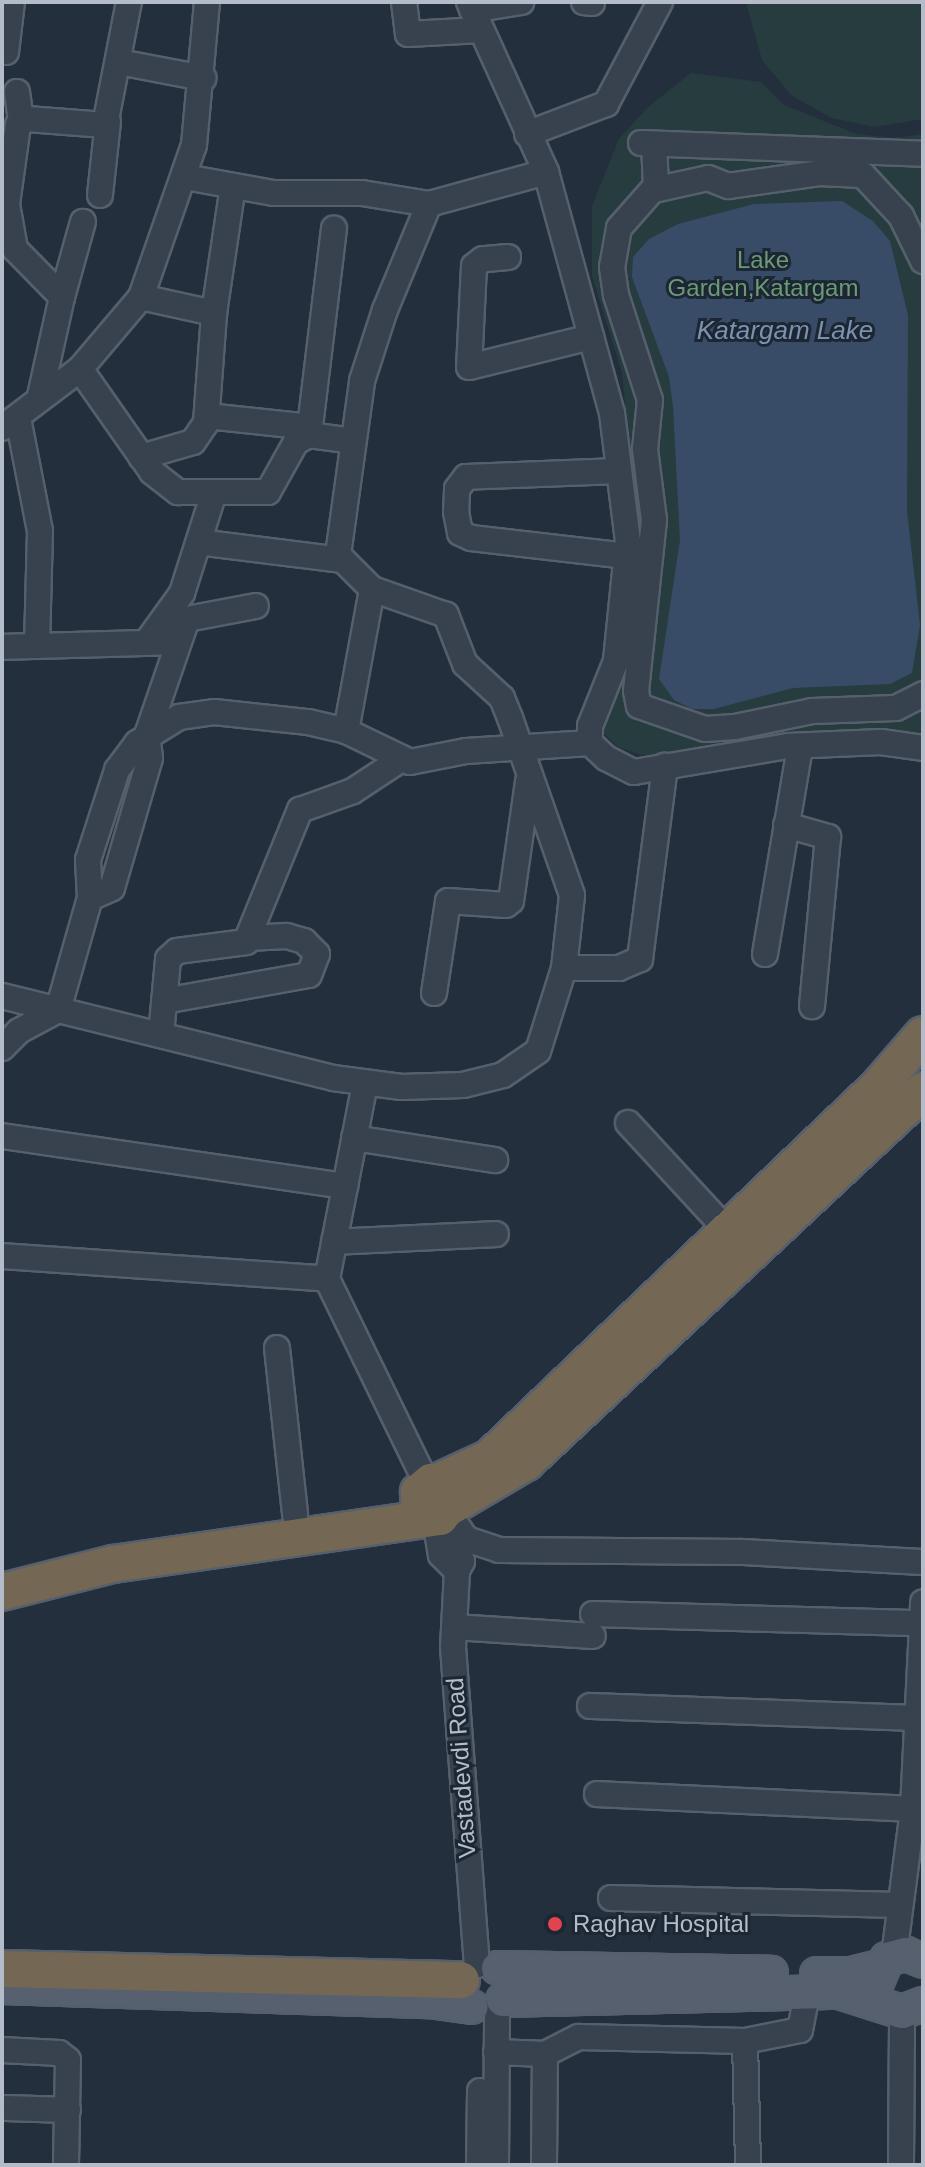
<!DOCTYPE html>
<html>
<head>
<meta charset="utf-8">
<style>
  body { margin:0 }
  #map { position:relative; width:925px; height:2167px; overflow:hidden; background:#242f3e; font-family:Arial,sans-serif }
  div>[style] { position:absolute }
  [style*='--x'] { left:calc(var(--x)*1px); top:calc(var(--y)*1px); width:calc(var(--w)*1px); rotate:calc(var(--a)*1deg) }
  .green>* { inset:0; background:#263c3f }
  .water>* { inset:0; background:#394c67 }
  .roads { filter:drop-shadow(2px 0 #565f6c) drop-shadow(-2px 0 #565f6c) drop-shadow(0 2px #565f6c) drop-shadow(0 -2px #565f6c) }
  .minor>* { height:24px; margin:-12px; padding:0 12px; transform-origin:12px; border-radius:12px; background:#38414e }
  .major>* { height:32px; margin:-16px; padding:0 16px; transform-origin:16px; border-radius:16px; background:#56606e }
  .highway>* { height:36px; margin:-18px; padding:0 18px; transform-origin:18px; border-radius:18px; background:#746855 }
  .dots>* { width:22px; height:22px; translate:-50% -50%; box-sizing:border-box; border:4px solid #1d2633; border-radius:50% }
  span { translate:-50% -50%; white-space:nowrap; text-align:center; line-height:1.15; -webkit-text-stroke:6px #1d2633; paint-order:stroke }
  .park-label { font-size:24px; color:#6b9a76 }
  .street-label { font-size:24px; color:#b4bcc9 }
  .poi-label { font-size:24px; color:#b4bcc9 }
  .left { translate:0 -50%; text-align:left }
  .water-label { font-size:26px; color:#7c92b1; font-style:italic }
  .frame { position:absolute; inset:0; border:4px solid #b4bcc9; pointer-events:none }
</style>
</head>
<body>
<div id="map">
  <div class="green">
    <i style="clip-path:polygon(746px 2px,923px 2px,923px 119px,874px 127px,832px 118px,792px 96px,762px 60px)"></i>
    <i style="clip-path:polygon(691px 73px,761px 82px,784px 105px,856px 134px,895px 138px,923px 134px,923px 743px,641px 755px,618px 747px,598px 728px,639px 534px,622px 373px,592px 276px,592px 206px,619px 139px,647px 108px)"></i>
  </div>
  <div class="water">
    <i style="clip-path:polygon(842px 201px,873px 221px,890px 241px,908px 315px,907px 511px,920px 625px,912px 673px,890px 684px,793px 688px,714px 709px,692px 709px,674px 700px,659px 679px,680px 540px,673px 407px,669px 377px,632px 277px,633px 257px,649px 239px,678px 224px,754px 204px)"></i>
  </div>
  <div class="roads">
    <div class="minor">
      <i style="--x:404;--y:2;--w:32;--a:83"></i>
      <i style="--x:408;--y:34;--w:73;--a:-3.1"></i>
      <i style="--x:469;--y:2;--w:187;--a:65.6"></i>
      <i style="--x:546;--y:172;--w:250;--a:74.7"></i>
      <i style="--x:612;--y:413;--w:130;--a:82.9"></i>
      <i style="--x:628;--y:542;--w:120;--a:95.8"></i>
      <i style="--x:616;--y:661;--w:70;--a:111.8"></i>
      <i style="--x:590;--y:726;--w:17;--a:90"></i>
      <i style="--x:590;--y:743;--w:22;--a:43"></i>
      <i style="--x:606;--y:758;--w:31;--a:27"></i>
      <i style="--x:634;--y:772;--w:156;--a:-9.6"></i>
      <i style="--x:788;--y:746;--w:93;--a:-2.5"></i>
      <i style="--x:881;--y:742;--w:42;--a:8.1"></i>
      <i style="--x:584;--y:2;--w:8;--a:7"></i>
      <i style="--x:472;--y:10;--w:50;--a:-9.3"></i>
      <i style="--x:6;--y:52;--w:50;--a:-83.2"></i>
      <i style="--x:119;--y:62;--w:86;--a:10.8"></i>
      <i style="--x:17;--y:92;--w:29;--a:82"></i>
      <i style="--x:527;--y:134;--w:85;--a:-20.8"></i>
      <i style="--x:606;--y:104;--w:115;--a:-62.1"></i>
      <i style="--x:641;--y:143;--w:282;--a:2.2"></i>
      <i style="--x:654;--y:144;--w:42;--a:87.3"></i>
      <i style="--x:656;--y:186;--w:56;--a:131.4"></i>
      <i style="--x:619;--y:228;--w:40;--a:100"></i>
      <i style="--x:612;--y:267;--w:28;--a:82"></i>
      <i style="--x:616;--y:295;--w:110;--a:72.1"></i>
      <i style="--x:650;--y:400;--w:49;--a:95.8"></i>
      <i style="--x:645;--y:449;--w:72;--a:82.8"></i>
      <i style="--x:654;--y:520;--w:172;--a:96"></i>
      <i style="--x:636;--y:691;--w:15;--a:79"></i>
      <i style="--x:639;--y:706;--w:70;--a:19.2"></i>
      <i style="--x:705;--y:729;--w:30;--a:-4"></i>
      <i style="--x:735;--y:727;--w:79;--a:-11.7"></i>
      <i style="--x:812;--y:711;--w:84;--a:-2"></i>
      <i style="--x:896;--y:708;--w:30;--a:-27"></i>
      <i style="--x:185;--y:177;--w:90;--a:10.2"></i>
      <i style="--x:274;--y:193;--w:88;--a:0"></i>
      <i style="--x:362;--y:193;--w:68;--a:9.3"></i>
      <i style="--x:429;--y:204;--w:121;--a:-15.3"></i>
      <i style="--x:654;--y:190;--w:55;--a:-12.5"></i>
      <i style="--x:708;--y:178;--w:22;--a:22"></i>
      <i style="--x:728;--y:186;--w:92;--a:-8.1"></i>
      <i style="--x:819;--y:173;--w:44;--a:2.6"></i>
      <i style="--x:863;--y:175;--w:56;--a:47.2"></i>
      <i style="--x:901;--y:216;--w:50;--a:63.9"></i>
      <i style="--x:100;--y:195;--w:74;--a:-83.8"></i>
      <i style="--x:508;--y:257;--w:25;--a:175"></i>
      <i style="--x:483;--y:259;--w:11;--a:142"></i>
      <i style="--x:474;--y:266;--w:101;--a:92.8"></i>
      <i style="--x:469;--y:367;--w:126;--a:-13.8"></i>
      <i style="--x:62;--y:297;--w:78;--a:-74.4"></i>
      <i style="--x:141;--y:297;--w:75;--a:12.4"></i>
      <i style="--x:80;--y:369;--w:126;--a:55"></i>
      <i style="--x:152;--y:472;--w:33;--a:38"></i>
      <i style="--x:178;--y:492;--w:90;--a:0"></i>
      <i style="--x:268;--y:492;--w:57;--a:-60.8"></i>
      <i style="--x:296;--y:442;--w:15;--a:-28"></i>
      <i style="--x:309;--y:435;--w:44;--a:7.8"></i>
      <i style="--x:40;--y:396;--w:101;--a:-77.5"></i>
      <i style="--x:62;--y:297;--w:67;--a:-134.4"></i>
      <i style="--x:15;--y:249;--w:46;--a:-100.1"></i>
      <i style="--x:7;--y:204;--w:80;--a:-82.1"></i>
      <i style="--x:18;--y:125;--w:11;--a:-34"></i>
      <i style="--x:27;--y:119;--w:78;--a:4.4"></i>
      <i style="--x:105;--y:125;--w:125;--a:-79"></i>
      <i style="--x:207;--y:416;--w:104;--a:6.1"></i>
      <i style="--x:18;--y:418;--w:115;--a:79"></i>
      <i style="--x:40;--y:531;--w:115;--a:91.5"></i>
      <i style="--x:2;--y:428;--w:98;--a:-37.1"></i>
      <i style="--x:80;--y:369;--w:94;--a:-49.7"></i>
      <i style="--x:141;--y:297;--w:161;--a:-70.8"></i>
      <i style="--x:194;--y:145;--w:144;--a:-84.8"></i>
      <i style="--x:309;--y:435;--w:208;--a:-83.1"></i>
      <i style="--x:141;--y:457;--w:54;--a:-16.1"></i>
      <i style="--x:193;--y:442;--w:23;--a:-56"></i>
      <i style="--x:206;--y:423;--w:110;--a:-85.8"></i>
      <i style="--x:214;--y:313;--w:128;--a:-81.5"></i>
      <i style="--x:619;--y:471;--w:153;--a:177.8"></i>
      <i style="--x:466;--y:477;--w:15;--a:127"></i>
      <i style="--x:457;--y:489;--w:23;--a:92"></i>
      <i style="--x:456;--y:512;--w:21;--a:79"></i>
      <i style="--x:460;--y:533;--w:12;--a:24"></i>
      <i style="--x:471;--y:538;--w:157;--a:6.6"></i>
      <i style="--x:206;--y:543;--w:138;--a:7.1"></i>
      <i style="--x:146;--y:643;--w:62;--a:-54.2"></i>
      <i style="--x:182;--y:593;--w:105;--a:-72.3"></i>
      <i style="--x:2;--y:647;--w:176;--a:-1.6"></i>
      <i style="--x:346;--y:731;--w:144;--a:-79.6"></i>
      <i style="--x:786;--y:825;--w:44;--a:15.9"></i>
      <i style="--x:828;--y:837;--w:170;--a:95.4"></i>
      <i style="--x:90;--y:898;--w:24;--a:-24"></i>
      <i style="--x:112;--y:888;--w:135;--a:-73.7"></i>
      <i style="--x:150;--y:758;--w:23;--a:-97"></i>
      <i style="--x:147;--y:735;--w:123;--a:-71"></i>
      <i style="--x:187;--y:619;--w:70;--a:-10.7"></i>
      <i style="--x:765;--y:954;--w:211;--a:-80.4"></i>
      <i style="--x:564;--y:968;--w:55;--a:0"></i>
      <i style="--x:619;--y:968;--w:23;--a:-23"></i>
      <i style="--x:640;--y:959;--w:195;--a:-82.6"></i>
      <i style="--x:434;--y:993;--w:93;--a:-81.3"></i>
      <i style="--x:448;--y:901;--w:58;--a:3.9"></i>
      <i style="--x:506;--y:905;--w:6;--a:-39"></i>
      <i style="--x:511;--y:901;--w:121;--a:-81.9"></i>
      <i style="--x:2;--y:996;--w:341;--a:13.9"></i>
      <i style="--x:333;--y:1078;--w:69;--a:7.5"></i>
      <i style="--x:401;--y:1087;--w:62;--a:-1.8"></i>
      <i style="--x:463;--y:1085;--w:41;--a:-14"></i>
      <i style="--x:503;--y:1075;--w:42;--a:-34.4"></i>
      <i style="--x:538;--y:1051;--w:87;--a:-72.6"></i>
      <i style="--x:564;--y:968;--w:73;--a:-83.7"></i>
      <i style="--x:572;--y:895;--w:188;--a:-109.3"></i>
      <i style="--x:510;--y:718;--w:22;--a:-112"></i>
      <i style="--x:502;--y:698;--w:50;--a:-137.4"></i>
      <i style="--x:465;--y:664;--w:53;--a:-111.2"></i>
      <i style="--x:446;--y:615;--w:78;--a:-160.6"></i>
      <i style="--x:372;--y:589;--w:48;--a:-135"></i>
      <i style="--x:338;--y:555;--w:176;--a:-82.1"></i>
      <i style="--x:362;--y:381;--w:75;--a:-72.1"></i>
      <i style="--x:385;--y:310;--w:115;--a:-67.5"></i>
      <i style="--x:164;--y:1001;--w:147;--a:-10.2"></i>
      <i style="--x:309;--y:975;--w:22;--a:-69"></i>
      <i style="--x:317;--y:954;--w:18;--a:-135"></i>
      <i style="--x:304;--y:941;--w:19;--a:-164"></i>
      <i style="--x:286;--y:936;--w:38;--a:177"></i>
      <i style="--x:161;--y:1035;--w:76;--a:-84.7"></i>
      <i style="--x:168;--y:959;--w:12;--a:-42"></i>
      <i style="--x:177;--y:951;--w:70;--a:-7.4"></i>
      <i style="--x:246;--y:942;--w:143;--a:-67.8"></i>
      <i style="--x:300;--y:810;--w:56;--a:-19.7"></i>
      <i style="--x:353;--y:791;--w:56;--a:-33.4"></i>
      <i style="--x:2;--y:1048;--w:24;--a:-45"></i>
      <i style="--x:19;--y:1031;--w:44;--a:-28.3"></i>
      <i style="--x:58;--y:1010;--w:116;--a:-74.1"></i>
      <i style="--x:90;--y:898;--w:38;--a:-93"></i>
      <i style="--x:88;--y:860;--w:95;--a:-72.1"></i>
      <i style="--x:117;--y:770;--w:34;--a:-53"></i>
      <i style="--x:137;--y:743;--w:49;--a:-31.8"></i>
      <i style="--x:179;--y:717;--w:35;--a:-8"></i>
      <i style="--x:214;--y:712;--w:95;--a:6.1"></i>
      <i style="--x:308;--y:722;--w:39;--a:13"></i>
      <i style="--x:346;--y:731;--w:71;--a:25.8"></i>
      <i style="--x:410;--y:762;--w:57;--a:-11.1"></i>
      <i style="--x:466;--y:751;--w:124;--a:-3.7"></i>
      <i style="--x:628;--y:1123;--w:143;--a:47.3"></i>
      <i style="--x:2;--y:1136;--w:347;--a:8.3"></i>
      <i style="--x:354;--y:1138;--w:143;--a:8.9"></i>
      <i style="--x:334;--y:1242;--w:162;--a:-2.8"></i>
      <i style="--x:2;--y:1256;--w:326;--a:4"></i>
      <i style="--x:327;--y:1279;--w:228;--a:64"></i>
      <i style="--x:327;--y:1279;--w:200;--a:-79"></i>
      <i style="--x:277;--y:1348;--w:168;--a:83.8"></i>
      <i style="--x:448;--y:1513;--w:32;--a:55"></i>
      <i style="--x:466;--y:1539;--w:35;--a:18"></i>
      <i style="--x:499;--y:1550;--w:243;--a:0.5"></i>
      <i style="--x:742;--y:1552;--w:181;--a:3.2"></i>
      <i style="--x:435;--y:1518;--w:37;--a:81"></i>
      <i style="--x:441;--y:1555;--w:23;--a:45"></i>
      <i style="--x:451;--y:1523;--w:40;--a:74"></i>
      <i style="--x:462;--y:1561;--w:11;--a:117"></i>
      <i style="--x:457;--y:1571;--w:76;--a:93"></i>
      <i style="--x:453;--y:1647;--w:319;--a:85.7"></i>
      <i style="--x:593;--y:1614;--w:328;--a:1.6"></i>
      <i style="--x:454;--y:1627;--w:139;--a:3.7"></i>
      <i style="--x:590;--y:1706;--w:327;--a:2.1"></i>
      <i style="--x:597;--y:1794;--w:316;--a:2.7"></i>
      <i style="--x:611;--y:1898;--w:288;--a:1.4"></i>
      <i style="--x:894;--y:1956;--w:148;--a:-82.6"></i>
      <i style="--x:913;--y:1809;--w:207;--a:-87.2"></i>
      <i style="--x:745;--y:2041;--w:56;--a:-11.3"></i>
      <i style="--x:800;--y:2030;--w:38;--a:-79"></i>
      <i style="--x:2;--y:2050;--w:57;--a:3"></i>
      <i style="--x:59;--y:2053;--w:11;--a:38"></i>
      <i style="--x:68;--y:2060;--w:105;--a:91.1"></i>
      <i style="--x:496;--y:2052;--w:49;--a:2.3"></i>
      <i style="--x:545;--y:2054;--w:38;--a:-27"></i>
      <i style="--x:579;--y:2037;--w:166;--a:1.4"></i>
      <i style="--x:745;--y:2041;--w:124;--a:88.6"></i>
      <i style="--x:6;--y:2108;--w:62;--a:1.8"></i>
      <i style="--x:479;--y:2165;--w:74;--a:-89.2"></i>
      <i style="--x:496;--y:2165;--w:158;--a:-89.6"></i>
      <i style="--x:544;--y:2165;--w:111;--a:-89.5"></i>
      <i style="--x:901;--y:2165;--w:153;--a:-89.6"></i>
    </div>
    <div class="major">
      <i style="--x:498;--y:1968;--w:273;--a:1"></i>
      <i style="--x:817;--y:1974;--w:34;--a:0"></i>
      <i style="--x:851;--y:1974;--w:30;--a:-14"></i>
      <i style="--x:2;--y:1987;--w:427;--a:1.9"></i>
      <i style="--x:429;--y:2001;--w:43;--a:7.9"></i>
      <i style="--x:875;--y:1987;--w:30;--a:-67"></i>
      <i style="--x:887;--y:1959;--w:20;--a:-15"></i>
      <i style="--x:906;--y:1954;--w:18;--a:22"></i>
      <i style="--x:503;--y:2000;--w:336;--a:-1.4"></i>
      <i style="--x:839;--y:1992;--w:66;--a:17.6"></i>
      <i style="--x:902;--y:2012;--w:22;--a:-21"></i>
    </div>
    <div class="highway">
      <i style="--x:438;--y:1482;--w:57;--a:-24.8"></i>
      <i style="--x:490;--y:1458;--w:538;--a:-43.72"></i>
      <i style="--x:879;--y:1086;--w:67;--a:-49.2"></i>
      <i style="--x:453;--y:1505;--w:85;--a:-30.5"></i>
      <i style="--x:526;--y:1462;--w:543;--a:-43.06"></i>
      <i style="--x:2;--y:1592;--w:114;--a:-14.2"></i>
      <i style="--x:113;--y:1564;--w:330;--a:-8.2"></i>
      <i style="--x:440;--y:1517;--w:23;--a:-52"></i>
      <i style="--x:454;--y:1499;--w:18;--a:-124"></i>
      <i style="--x:444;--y:1484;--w:13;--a:-171"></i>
      <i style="--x:431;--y:1482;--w:16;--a:140"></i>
      <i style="--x:419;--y:1492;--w:17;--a:87"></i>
      <i style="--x:420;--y:1509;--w:12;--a:42"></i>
      <i style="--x:2;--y:1969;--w:459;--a:1.4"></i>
    </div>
  </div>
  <div class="dots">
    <i style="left:555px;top:1924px;background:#e0444e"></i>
  </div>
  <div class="park-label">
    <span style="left:763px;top:274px">Lake<br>Garden,Katargam</span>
  </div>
  <div class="street-label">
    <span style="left:461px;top:1768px;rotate:-94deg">Vastadevdi Road</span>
  </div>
  <div class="poi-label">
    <span class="left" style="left:573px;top:1924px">Raghav Hospital</span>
  </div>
  <div class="water-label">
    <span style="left:785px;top:331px">Katargam Lake</span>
  </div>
  <div class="frame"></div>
</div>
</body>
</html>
